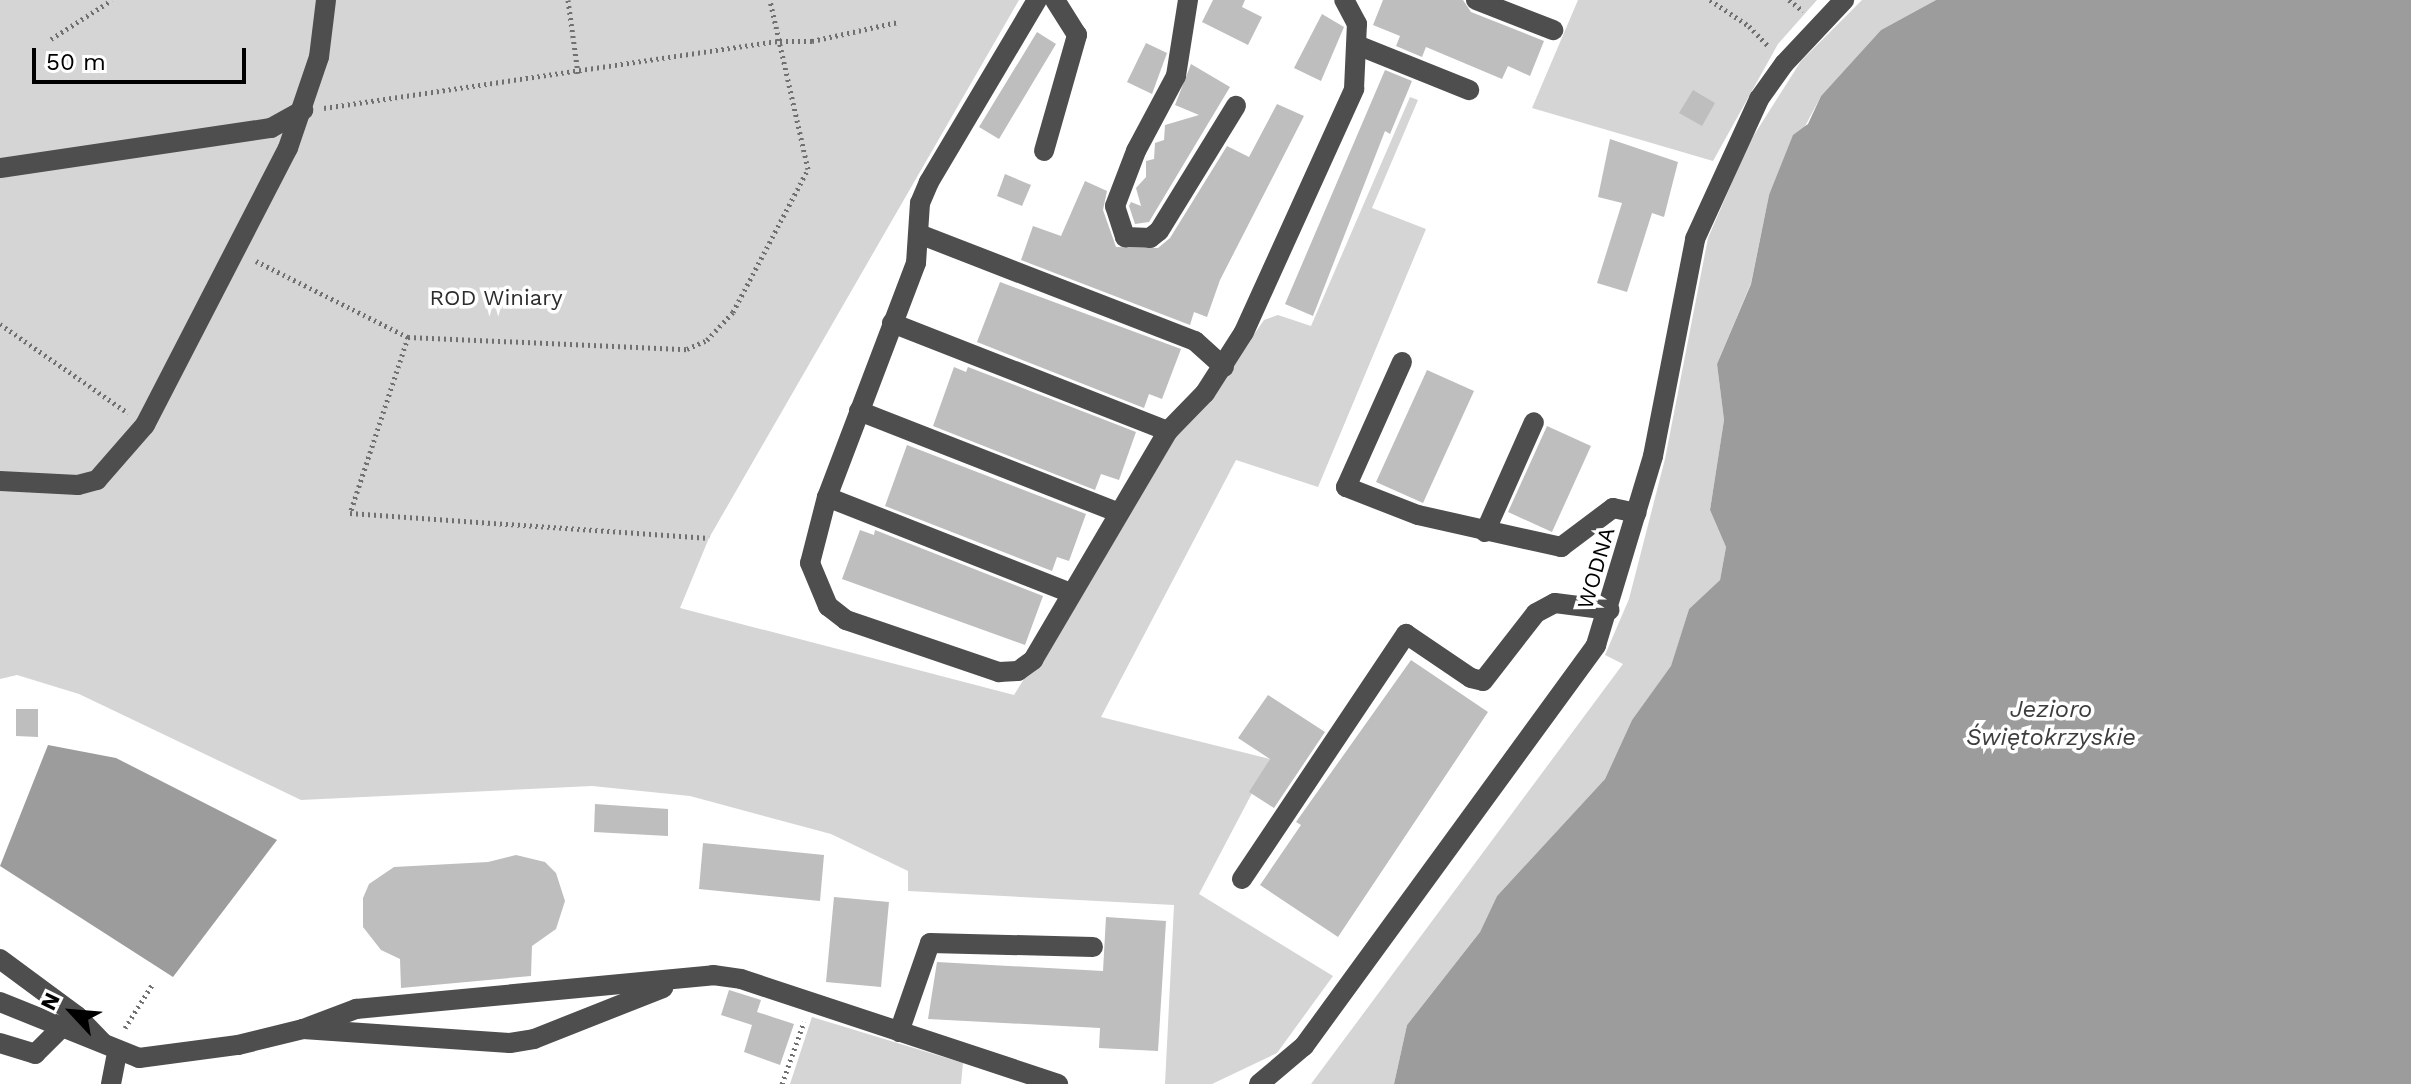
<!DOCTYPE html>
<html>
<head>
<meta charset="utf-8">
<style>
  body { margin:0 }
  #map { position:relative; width:2411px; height:1084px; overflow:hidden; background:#fff; font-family:"Work Sans",sans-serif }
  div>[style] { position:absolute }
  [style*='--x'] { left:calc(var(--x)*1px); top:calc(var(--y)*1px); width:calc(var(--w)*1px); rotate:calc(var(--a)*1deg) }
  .green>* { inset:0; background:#d5d5d5 }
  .water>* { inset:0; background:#9c9c9c }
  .building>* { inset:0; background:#bebebe }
  .path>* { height:5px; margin-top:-2.5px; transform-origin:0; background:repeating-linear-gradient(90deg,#707070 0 2px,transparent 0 6px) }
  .minor>* { height:20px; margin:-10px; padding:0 10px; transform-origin:10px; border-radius:10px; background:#4e4e4e }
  span { translate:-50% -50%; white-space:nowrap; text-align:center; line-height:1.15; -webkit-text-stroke:7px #fff; paint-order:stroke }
  .park-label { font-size:22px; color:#2c2c2c }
  .street-label { font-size:22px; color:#000 }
  .water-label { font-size:24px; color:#3d3d3d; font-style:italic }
  .north { position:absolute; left:32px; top:972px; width:80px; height:80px; -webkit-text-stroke:6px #fff; paint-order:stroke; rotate:296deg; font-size:22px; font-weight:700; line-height:32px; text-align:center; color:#000 }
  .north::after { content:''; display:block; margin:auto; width:28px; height:36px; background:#000; clip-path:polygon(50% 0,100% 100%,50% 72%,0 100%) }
  .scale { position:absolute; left:32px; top:48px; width:214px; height:36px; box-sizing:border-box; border:4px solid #000; border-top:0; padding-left:10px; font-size:24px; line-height:28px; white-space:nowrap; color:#000; -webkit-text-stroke:6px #fff; paint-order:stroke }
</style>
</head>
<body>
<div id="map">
  <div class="green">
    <i style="clip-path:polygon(0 0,1019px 0,709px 538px,680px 608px,1014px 695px,1174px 437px,1212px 395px,1264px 320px,1278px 315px,1311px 326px,1410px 97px,1418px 100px,1372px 208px,1426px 229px,1318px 487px,1236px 460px,1101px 717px,1270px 759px,1199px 894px,1333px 976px,1277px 1053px,1212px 1084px,1165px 1084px,1174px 905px,908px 891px,908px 871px,831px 834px,690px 796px,592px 786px,301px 800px,79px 694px,17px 675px,0 679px)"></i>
    <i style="clip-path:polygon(1578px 0,1817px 0,1778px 44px,1713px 161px,1532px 108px)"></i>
    <i style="clip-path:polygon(1862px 0,1936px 0,1881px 30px,1821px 96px,1769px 195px,1751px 283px,1717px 364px,1724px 420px,1710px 510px,1726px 547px,1720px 580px,1689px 609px,1671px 667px,1632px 720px,1605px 779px,1497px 896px,1480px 932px,1407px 1025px,1394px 1084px,1311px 1084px,1623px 664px,1605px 655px,1629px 599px,1665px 459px,1708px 238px,1749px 143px,1801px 61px)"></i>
    <i style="clip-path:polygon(812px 1017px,963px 1063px,961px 1084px,790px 1084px)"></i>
  </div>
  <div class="water">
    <i style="clip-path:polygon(1936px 0,2411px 0,2411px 1084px,1394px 1084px,1407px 1025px,1480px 932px,1497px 896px,1605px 779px,1632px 720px,1671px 666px,1689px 609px,1720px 580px,1726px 547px,1710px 510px,1724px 420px,1717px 364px,1751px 284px,1769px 195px,1793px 135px,1808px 124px,1821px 96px,1881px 30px)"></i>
    <i style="clip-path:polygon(48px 745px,116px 758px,277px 840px,173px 977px,0 866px)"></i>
  </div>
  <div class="building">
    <i style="clip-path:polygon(1213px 0,1245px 0,1242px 7px,1262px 17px,1248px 45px,1202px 22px)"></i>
    <i style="clip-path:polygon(1383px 0,1463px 0,1471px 12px,1544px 41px,1530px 76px,1508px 66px,1502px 79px,1426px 47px,1422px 57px,1396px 46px,1400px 36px,1373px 25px)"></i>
    <i style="clip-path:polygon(1322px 14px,1344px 27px,1321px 81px,1294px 68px)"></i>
    <i style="clip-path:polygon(1037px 32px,1056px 44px,999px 139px,979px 127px)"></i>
    <i style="clip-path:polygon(1146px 43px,1167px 53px,1152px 94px,1127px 82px)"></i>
    <i style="clip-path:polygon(1191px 64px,1230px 87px,1149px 222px,1135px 224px,1129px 206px,1131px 202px,1141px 206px,1136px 188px,1146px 177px,1146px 161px,1154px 159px,1155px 143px,1164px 140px,1165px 125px,1199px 115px,1175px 105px)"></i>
    <i style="clip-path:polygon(1385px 70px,1412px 81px,1390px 134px,1385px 131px,1313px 316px,1285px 304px)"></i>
    <i style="clip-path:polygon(1693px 90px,1715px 103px,1702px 126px,1679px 113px)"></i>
    <i style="clip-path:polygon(1277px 104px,1304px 116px,1220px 280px,1207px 317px,1194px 312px,1190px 325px,1021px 260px,1033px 226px,1061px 236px,1085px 181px,1107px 191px,1103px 210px,1116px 247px,1158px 248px,1170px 238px,1227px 146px,1249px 157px)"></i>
    <i style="clip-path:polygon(1610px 139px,1678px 162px,1664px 217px,1652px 213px,1627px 292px,1597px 283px,1622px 203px,1598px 197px)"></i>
    <i style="clip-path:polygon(1005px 174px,1031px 185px,1022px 206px,997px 196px)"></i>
    <i style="clip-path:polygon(1000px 282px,1181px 349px,1162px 399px,1149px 394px,1144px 408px,977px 342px)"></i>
    <i style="clip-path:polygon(954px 367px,966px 372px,968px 367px,1136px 432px,1119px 480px,1101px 474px,1095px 490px,933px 426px)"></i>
    <i style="clip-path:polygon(1427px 370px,1474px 391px,1423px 503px,1376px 482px)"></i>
    <i style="clip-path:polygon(1547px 426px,1591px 446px,1552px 532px,1508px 512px)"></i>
    <i style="clip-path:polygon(907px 445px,1086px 514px,1069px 561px,1057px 557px,1052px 571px,885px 506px)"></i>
    <i style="clip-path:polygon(860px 530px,874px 535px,875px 530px,1043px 596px,1025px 645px,842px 579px)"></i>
    <i style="clip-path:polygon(1411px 660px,1488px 712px,1338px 937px,1260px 885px,1301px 825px,1296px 822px)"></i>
    <i style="clip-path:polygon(1268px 695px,1325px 732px,1274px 808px,1249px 792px,1270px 759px,1238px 738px)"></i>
    <i style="clip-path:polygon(16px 709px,38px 709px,38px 737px,16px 736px)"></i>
    <i style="clip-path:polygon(595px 804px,668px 809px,668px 836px,594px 832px)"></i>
    <i style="clip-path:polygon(703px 843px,824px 855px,820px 901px,699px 889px)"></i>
    <i style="clip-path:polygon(516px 855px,545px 862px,556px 873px,565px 901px,556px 929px,532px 946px,531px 976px,401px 988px,400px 959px,381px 950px,363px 927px,363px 898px,369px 884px,394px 867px,488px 862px)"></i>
    <i style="clip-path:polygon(834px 897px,889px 902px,881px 987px,826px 982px)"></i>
    <i style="clip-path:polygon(1106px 917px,1166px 921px,1158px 1051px,1099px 1048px,1100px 1028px,928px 1019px,937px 962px,1103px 971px)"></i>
    <i style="clip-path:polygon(729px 990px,761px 1000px,757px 1012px,794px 1024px,780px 1065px,744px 1052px,752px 1025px,721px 1015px)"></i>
  </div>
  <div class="path">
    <i style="--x:568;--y:0;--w:74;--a:82.2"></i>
    <i style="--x:1710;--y:0;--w:47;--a:33.7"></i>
    <i style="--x:1749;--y:26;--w:28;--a:46"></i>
    <i style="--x:1789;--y:0;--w:18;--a:38"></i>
    <i style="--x:51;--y:39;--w:72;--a:-32.6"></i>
    <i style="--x:324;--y:108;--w:461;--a:-8.4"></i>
    <i style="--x:780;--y:41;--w:32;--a:0"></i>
    <i style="--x:812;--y:41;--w:88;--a:-12.5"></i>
    <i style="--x:256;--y:261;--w:170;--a:26.6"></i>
    <i style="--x:408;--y:337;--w:279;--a:2.5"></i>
    <i style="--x:687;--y:349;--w:22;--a:-24"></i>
    <i style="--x:707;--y:340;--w:38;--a:-47"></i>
    <i style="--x:733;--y:312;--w:161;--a:-62.3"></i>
    <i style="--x:808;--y:169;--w:173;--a:-102.7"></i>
    <i style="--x:0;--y:324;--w:156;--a:34.8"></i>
    <i style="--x:408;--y:337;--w:185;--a:108.2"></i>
    <i style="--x:350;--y:513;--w:360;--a:4"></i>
    <i style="--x:125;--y:1028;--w:51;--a:-57.9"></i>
    <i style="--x:782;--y:1084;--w:66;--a:-70.5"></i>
  </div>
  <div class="minor">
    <i style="--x:1037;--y:0;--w:212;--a:120.7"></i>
    <i style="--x:929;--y:182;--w:23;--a:113"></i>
    <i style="--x:920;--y:203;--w:60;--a:93.8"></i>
    <i style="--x:916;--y:263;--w:250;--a:110.8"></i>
    <i style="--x:827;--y:497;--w:68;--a:104.4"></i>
    <i style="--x:810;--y:563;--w:47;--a:67.3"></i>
    <i style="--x:828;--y:606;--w:23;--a:38"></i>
    <i style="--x:846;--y:620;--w:162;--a:18.8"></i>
    <i style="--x:999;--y:672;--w:19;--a:-3"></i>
    <i style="--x:1018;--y:671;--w:19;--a:-36"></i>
    <i style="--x:1033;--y:660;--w:266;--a:-59.5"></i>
    <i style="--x:1168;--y:431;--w:53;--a:-45.8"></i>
    <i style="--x:1205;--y:393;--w:72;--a:-57.4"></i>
    <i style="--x:1244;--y:332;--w:267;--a:-65.6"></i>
    <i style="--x:1354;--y:89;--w:65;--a:-87.4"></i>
    <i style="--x:1357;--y:24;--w:27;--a:-118"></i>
    <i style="--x:1188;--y:0;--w:77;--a:99"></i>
    <i style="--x:1176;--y:76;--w:85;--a:118.1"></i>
    <i style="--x:1136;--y:151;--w:59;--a:110.9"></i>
    <i style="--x:1115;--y:206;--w:33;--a:72"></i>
    <i style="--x:1125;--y:237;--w:25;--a:2"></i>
    <i style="--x:1150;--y:238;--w:11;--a:-38"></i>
    <i style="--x:1159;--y:231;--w:147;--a:-58.4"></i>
    <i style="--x:1476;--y:0;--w:83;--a:21.3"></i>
    <i style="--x:1357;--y:45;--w:121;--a:21.9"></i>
    <i style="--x:1044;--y:151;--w:121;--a:-74.1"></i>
    <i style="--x:1077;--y:35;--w:41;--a:-122.2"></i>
    <i style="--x:0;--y:168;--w:274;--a:-8.4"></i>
    <i style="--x:271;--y:128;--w:37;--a:-29"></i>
    <i style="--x:919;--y:234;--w:296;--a:21.2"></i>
    <i style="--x:1195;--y:341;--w:39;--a:42"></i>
    <i style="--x:892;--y:323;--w:296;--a:21.4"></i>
    <i style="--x:1402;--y:362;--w:137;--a:114.1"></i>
    <i style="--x:1346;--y:487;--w:77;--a:21.3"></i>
    <i style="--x:1418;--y:515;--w:147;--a:12.6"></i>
    <i style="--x:1561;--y:547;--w:65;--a:-36.9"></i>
    <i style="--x:1613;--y:508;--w:24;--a:12"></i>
    <i style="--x:859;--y:411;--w:279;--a:21.4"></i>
    <i style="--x:0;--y:481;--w:78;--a:2.9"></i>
    <i style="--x:78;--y:485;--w:20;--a:-15"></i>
    <i style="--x:97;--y:480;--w:73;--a:-48.9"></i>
    <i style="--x:145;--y:425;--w:312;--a:-62.7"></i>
    <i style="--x:288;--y:148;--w:96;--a:-71.2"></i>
    <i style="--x:319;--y:57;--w:57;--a:-83"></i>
    <i style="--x:827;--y:497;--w:262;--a:21.5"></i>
    <i style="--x:1485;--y:532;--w:120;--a:-66"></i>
    <i style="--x:1242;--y:879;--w:295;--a:-56.2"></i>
    <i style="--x:1406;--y:634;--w:78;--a:34.1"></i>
    <i style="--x:1471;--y:678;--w:12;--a:14"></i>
    <i style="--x:1483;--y:681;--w:86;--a:-52.1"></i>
    <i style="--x:1536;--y:613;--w:21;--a:-28"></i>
    <i style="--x:1555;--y:603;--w:55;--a:7.3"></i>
    <i style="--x:0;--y:959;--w:96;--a:36.5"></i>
    <i style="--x:77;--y:1016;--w:36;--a:46"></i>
    <i style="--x:0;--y:1002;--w:150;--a:21.9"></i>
    <i style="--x:139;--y:1058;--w:100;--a:-7.5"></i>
    <i style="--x:238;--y:1045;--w:67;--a:-13.8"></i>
    <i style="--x:303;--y:1029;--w:57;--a:-20.7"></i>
    <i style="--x:356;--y:1009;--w:359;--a:-5.4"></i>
    <i style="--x:713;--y:975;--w:28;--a:8"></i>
    <i style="--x:741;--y:979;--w:334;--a:18.3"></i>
    <i style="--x:303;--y:1029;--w:207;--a:3.9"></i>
    <i style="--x:510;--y:1043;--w:24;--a:-9"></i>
    <i style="--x:534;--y:1039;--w:139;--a:-21.6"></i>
    <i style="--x:899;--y:1032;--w:94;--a:-70.8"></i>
    <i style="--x:930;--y:943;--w:163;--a:1.4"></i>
    <i style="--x:0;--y:1043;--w:37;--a:17"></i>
    <i style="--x:35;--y:1054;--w:37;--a:-45"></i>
    <i style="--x:111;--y:1084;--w:33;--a:-79"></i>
    <i style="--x:1259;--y:1084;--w:59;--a:-40.2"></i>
    <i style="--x:1304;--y:1046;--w:496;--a:-53.9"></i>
    <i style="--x:1596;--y:645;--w:197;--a:-73.2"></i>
    <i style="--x:1653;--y:456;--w:221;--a:-79"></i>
    <i style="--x:1695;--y:239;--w:154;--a:-65.4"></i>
    <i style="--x:1759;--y:99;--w:43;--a:-54.5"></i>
    <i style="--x:1784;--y:64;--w:88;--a:-46.8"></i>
  </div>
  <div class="park-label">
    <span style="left:496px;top:298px">ROD Winiary</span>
  </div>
  <div class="street-label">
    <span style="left:1596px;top:568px;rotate:-74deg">WODNA</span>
  </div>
  <div class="water-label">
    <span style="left:2051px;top:724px">Jezioro<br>Świętokrzyskie</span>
  </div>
  <div class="north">N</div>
  <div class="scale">50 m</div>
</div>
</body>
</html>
